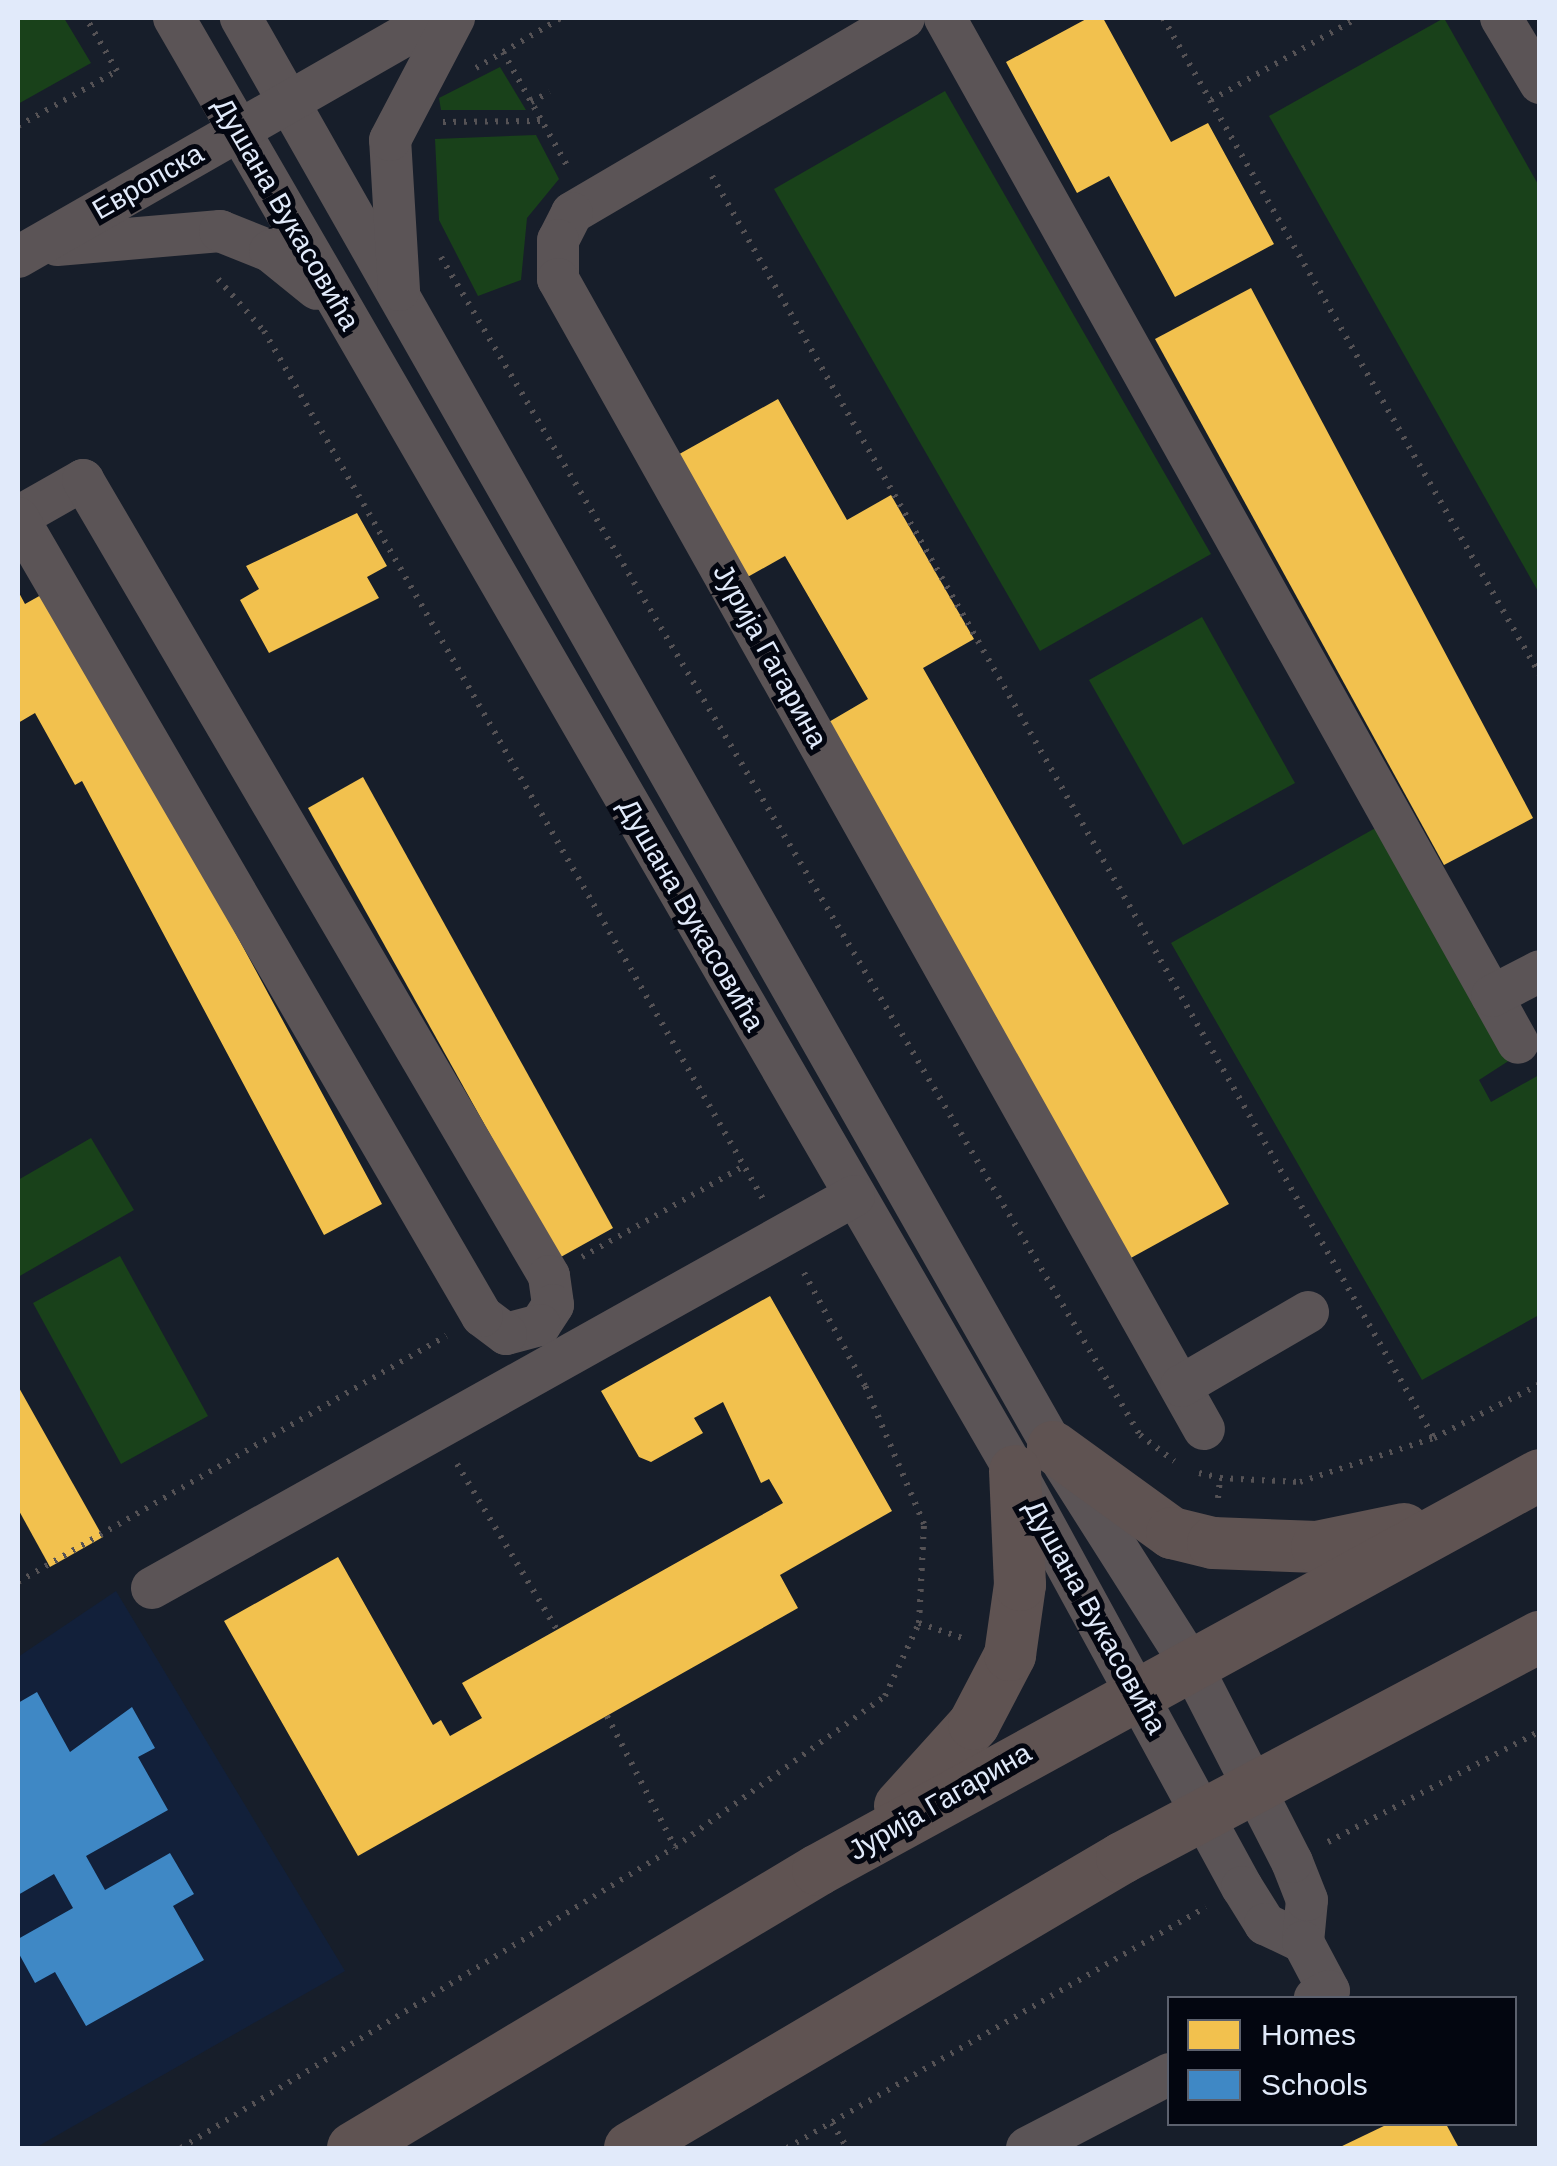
<!DOCTYPE html>
<html>
<head>
<meta charset="utf-8">
<style>
  body { margin:0 }
  #map { position:relative; width:1557px; height:2166px; overflow:hidden; background:#171e2a; font-family:Helvetica,sans-serif }
  div>[style] { position:absolute }
  [style*='--x'] { left:calc(var(--x)*1px); top:calc(var(--y)*1px); width:calc(var(--w)*1px); rotate:calc(var(--a)*1deg) }
  .built>* { inset:0; background:#12203a }
  .green>* { inset:0; background:#19411a }
  .homes>* { inset:0; background:#f2c14e }
  .schools>* { inset:0; background:#3f88c5 }
  .path>* { height:6px; margin-top:-3px; transform-origin:0; background:repeating-linear-gradient(90deg,#555255 0 2.5px,transparent 0 10.5px) }
  .minor>* { height:42px; margin:-21px; padding:0 21px; transform-origin:21px; border-radius:21px; background:#5b5456 }
  .major>* { height:52px; margin:-26px; padding:0 26px; transform-origin:26px; border-radius:26px; background:#5f5352 }
  span { translate:-50% -50%; white-space:nowrap; text-align:center; line-height:1.15; -webkit-text-stroke:10px #030610; paint-order:stroke }
  .street-label { font-size:28px; color:#e1eafa }
  .frame { position:absolute; inset:0; border:20px solid #e1eafa; pointer-events:none }
  .legend { position:absolute; left:1167px; top:1996px; width:350px; height:130px; box-sizing:border-box; background:#030610; border:2px solid #5c616e; margin:0; padding:12px 18px; list-style:none; font-size:30px; color:#e1eafa }
  .legend li { display:flex; align-items:center; gap:20px; height:50px }
  .legend b { width:50px; border:2px solid #5c616e }
</style>
</head>
<body>
<div id="map">
  <div class="built">
    <i style="clip-path:polygon(116px 1591px,345px 1971px,35px 2148px,18px 2148px,18px 1657px)"></i>
  </div>
  <div class="green">
    <i style="clip-path:polygon(18px 18px,64px 18px,91px 63px,18px 104px)"></i>
    <i style="clip-path:polygon(1444px 18px,1539px 186px,1539px 593px,1269px 116px)"></i>
    <i style="clip-path:polygon(500px 67px,526px 110px,441px 110px,439px 98px)"></i>
    <i style="clip-path:polygon(945px 91px,1211px 554px,1040px 651px,774px 189px)"></i>
    <i style="clip-path:polygon(536px 135px,559px 179px,527px 218px,521px 280px,478px 296px,439px 220px,435px 139px)"></i>
    <i style="clip-path:polygon(1202px 617px,1295px 783px,1183px 845px,1089px 680px)"></i>
    <i style="clip-path:polygon(1379px 826px,1510px 1060px,1479px 1080px,1491px 1102px,1539px 1075px,1539px 1315px,1422px 1380px,1171px 943px)"></i>
    <i style="clip-path:polygon(91px 1138px,134px 1210px,18px 1277px,18px 1180px)"></i>
    <i style="clip-path:polygon(120px 1256px,208px 1416px,121px 1464px,33px 1303px)"></i>
  </div>
  <div class="homes">
    <i style="clip-path:polygon(1088px 18px,1103px 18px,1171px 142px,1208px 123px,1274px 244px,1175px 297px,1109px 176px,1077px 193px,1006px 62px)"></i>
    <i style="clip-path:polygon(1251px 288px,1533px 818px,1444px 865px,1155px 339px)"></i>
    <i style="clip-path:polygon(778px 399px,847px 520px,891px 495px,974px 639px,923px 668px,1229px 1204px,1129px 1259px,822px 726px,868px 699px,785px 556px,744px 579px,674px 457px)"></i>
    <i style="clip-path:polygon(357px 513px,387px 566px,367px 577px,379px 598px,269px 653px,240px 600px,259px 589px,246px 566px)"></i>
    <i style="clip-path:polygon(50px 590px,382px 1204px,324px 1235px,82px 781px,75px 785px,35px 713px,18px 723px,18px 591px,25px 604px)"></i>
    <i style="clip-path:polygon(363px 777px,613px 1228px,559px 1258px,308px 808px)"></i>
    <i style="clip-path:polygon(770px 1296px,892px 1511px,780px 1575px,798px 1608px,358px 1856px,224px 1621px,338px 1557px,433px 1725px,441px 1720px,450px 1736px,482px 1718px,462px 1683px,783px 1503px,769px 1479px,761px 1483px,723px 1402px,694px 1418px,703px 1433px,651px 1462px,639px 1457px,601px 1391px)"></i>
    <i style="clip-path:polygon(18px 1386px,103px 1537px,50px 1567px,18px 1509px)"></i>
    <i style="clip-path:polygon(1388px 2124px,1446px 2124px,1459px 2148px,1338px 2148px)"></i>
  </div>
  <div class="schools">
    <i style="clip-path:polygon(37px 1692px,70px 1752px,132px 1707px,155px 1748px,138px 1757px,168px 1810px,86px 1856px,105px 1890px,170px 1853px,194px 1894px,173px 1906px,204px 1960px,86px 2026px,55px 1972px,35px 1983px,18px 1952px,18px 1939px,73px 1908px,54px 1874px,18px 1895px,18px 1703px)"></i>
  </div>
  <div class="path">
    <i style="--x:1163;--y:18;--w:757;--a:60.15"></i>
    <i style="--x:503;--y:52;--w:134;--a:60.6"></i>
    <i style="--x:476;--y:68;--w:99;--a:-30.5"></i>
    <i style="--x:1211;--y:100;--w:167;--a:-29.3"></i>
    <i style="--x:531;--y:102;--w:21;--a:-28"></i>
    <i style="--x:443;--y:122;--w:99;--a:-0.6"></i>
    <i style="--x:18;--y:126;--w:113;--a:-29.1"></i>
    <i style="--x:117;--y:71;--w:61;--a:-120.3"></i>
    <i style="--x:712;--y:176;--w:1454;--a:60.23"></i>
    <i style="--x:441;--y:257;--w:1370;--a:59.32"></i>
    <i style="--x:1140;--y:1435;--w:43;--a:37.4"></i>
    <i style="--x:218;--y:279;--w:69;--a:48.5"></i>
    <i style="--x:264;--y:331;--w:1001;--a:60.11"></i>
    <i style="--x:582;--y:1257;--w:186;--a:-29.3"></i>
    <i style="--x:457;--y:1464;--w:194;--a:58.9"></i>
    <i style="--x:1199;--y:1473;--w:22;--a:13"></i>
    <i style="--x:1218;--y:1498;--w:20;--a:-84"></i>
    <i style="--x:1220;--y:1478;--w:80;--a:2.9"></i>
    <i style="--x:1300;--y:1482;--w:141;--a:-18.2"></i>
    <i style="--x:1434;--y:1438;--w:119;--a:-27"></i>
    <i style="--x:18;--y:1582;--w:494;--a:-29.9"></i>
    <i style="--x:919;--y:1623;--w:49;--a:19.2"></i>
    <i style="--x:607;--y:1716;--w:148;--a:62.6"></i>
    <i style="--x:1328;--y:1842;--w:239;--a:-27.6"></i>
    <i style="--x:832;--y:2123;--w:29;--a:59"></i>
    <i style="--x:181;--y:2148;--w:578;--a:-31.35"></i>
    <i style="--x:675;--y:1847;--w:259;--a:-35.7"></i>
    <i style="--x:885;--y:1696;--w:81;--a:-65"></i>
    <i style="--x:919;--y:1623;--w:99;--a:-87.1"></i>
    <i style="--x:924;--y:1524;--w:150;--a:-113.1"></i>
    <i style="--x:865;--y:1386;--w:131;--a:-118.3"></i>
    <i style="--x:787;--y:2148;--w:483;--a:-29.9"></i>
  </div>
  <div class="minor">
    <i style="--x:174;--y:18;--w:1679;--a:59.94"></i>
    <i style="--x:1015;--y:1471;--w:474;--a:61.4"></i>
    <i style="--x:1242;--y:1887;--w:44;--a:58.1"></i>
    <i style="--x:1265;--y:1924;--w:42;--a:25.3"></i>
    <i style="--x:1303;--y:1942;--w:42;--a:-84.6"></i>
    <i style="--x:1307;--y:1900;--w:41;--a:-111.5"></i>
    <i style="--x:1292;--y:1862;--w:224;--a:-117.1"></i>
    <i style="--x:1190;--y:1663;--w:256;--a:-122.4"></i>
    <i style="--x:1053;--y:1447;--w:1644;--a:-119.61"></i>
    <i style="--x:904;--y:18;--w:385;--a:149.6"></i>
    <i style="--x:572;--y:213;--w:30;--a:117"></i>
    <i style="--x:558;--y:240;--w:39;--a:90"></i>
    <i style="--x:558;--y:279;--w:1319;--a:60.68"></i>
    <i style="--x:945;--y:18;--w:1174;--a:60.79"></i>
    <i style="--x:1501;--y:18;--w:76;--a:59"></i>
    <i style="--x:57;--y:245;--w:164;--a:-4.9"></i>
    <i style="--x:220;--y:231;--w:54;--a:21.8"></i>
    <i style="--x:270;--y:251;--w:60;--a:39"></i>
    <i style="--x:18;--y:257;--w:481;--a:-29.8"></i>
    <i style="--x:399;--y:290;--w:150;--a:-93.4"></i>
    <i style="--x:390;--y:140;--w:138;--a:-62.3"></i>
    <i style="--x:18;--y:517;--w:75;--a:-29.6"></i>
    <i style="--x:83;--y:480;--w:922;--a:59.65"></i>
    <i style="--x:549;--y:1276;--w:29;--a:82"></i>
    <i style="--x:553;--y:1305;--w:24;--a:123"></i>
    <i style="--x:540;--y:1325;--w:35;--a:165"></i>
    <i style="--x:506;--y:1334;--w:30;--a:-143"></i>
    <i style="--x:482;--y:1316;--w:923;--a:-120.18"></i>
    <i style="--x:1492;--y:996;--w:54;--a:-27.5"></i>
    <i style="--x:1181;--y:1386;--w:147;--a:-30.2"></i>
    <i style="--x:152;--y:1588;--w:804;--a:-29.18"></i>
    <i style="--x:1303;--y:1942;--w:55;--a:62"></i>
    <i style="--x:1329;--y:1991;--w:16;--a:153"></i>
    <i style="--x:1027;--y:2148;--w:161;--a:-27.4"></i>
  </div>
  <div class="major">
    <i style="--x:1053;--y:1447;--w:147;--a:35.9"></i>
    <i style="--x:1172;--y:1533;--w:42;--a:13.7"></i>
    <i style="--x:1213;--y:1543;--w:104;--a:2.2"></i>
    <i style="--x:1317;--y:1547;--w:89;--a:-11.7"></i>
    <i style="--x:900;--y:1806;--w:110;--a:-47.9"></i>
    <i style="--x:974;--y:1724;--w:78;--a:-62.4"></i>
    <i style="--x:1010;--y:1655;--w:71;--a:-81.9"></i>
    <i style="--x:1020;--y:1585;--w:114;--a:-92.5"></i>
    <i style="--x:353;--y:2148;--w:542;--a:-30.87"></i>
    <i style="--x:818;--y:1870;--w:823;--a:-28.68"></i>
    <i style="--x:630;--y:2148;--w:571;--a:-30.52"></i>
    <i style="--x:1122;--y:1858;--w:473;--a:-27.9"></i>
  </div>
  <div class="street-label">
    <span style="left:148px;top:182px;rotate:-30deg">Европска</span>
    <span style="left:286px;top:214px;rotate:60deg">Душана Вукасовића</span>
    <span style="left:770px;top:656px;rotate:61deg">Јурија Гагарина</span>
    <span style="left:691px;top:915px;rotate:60deg">Душана Вукасовића</span>
    <span style="left:1095px;top:1617px;rotate:61deg">Душана Вукасовића</span>
    <span style="left:940px;top:1802px;rotate:-30deg">Јурија Гагарина</span>
  </div>
  <div class="frame"></div>
  <ul class="legend">
  <li><b style="height:28px;background:#f2c14e"></b>Homes</li>
  <li><b style="height:28px;background:#3f88c5"></b>Schools</li>
  </ul>
</div>
</body>
</html>
